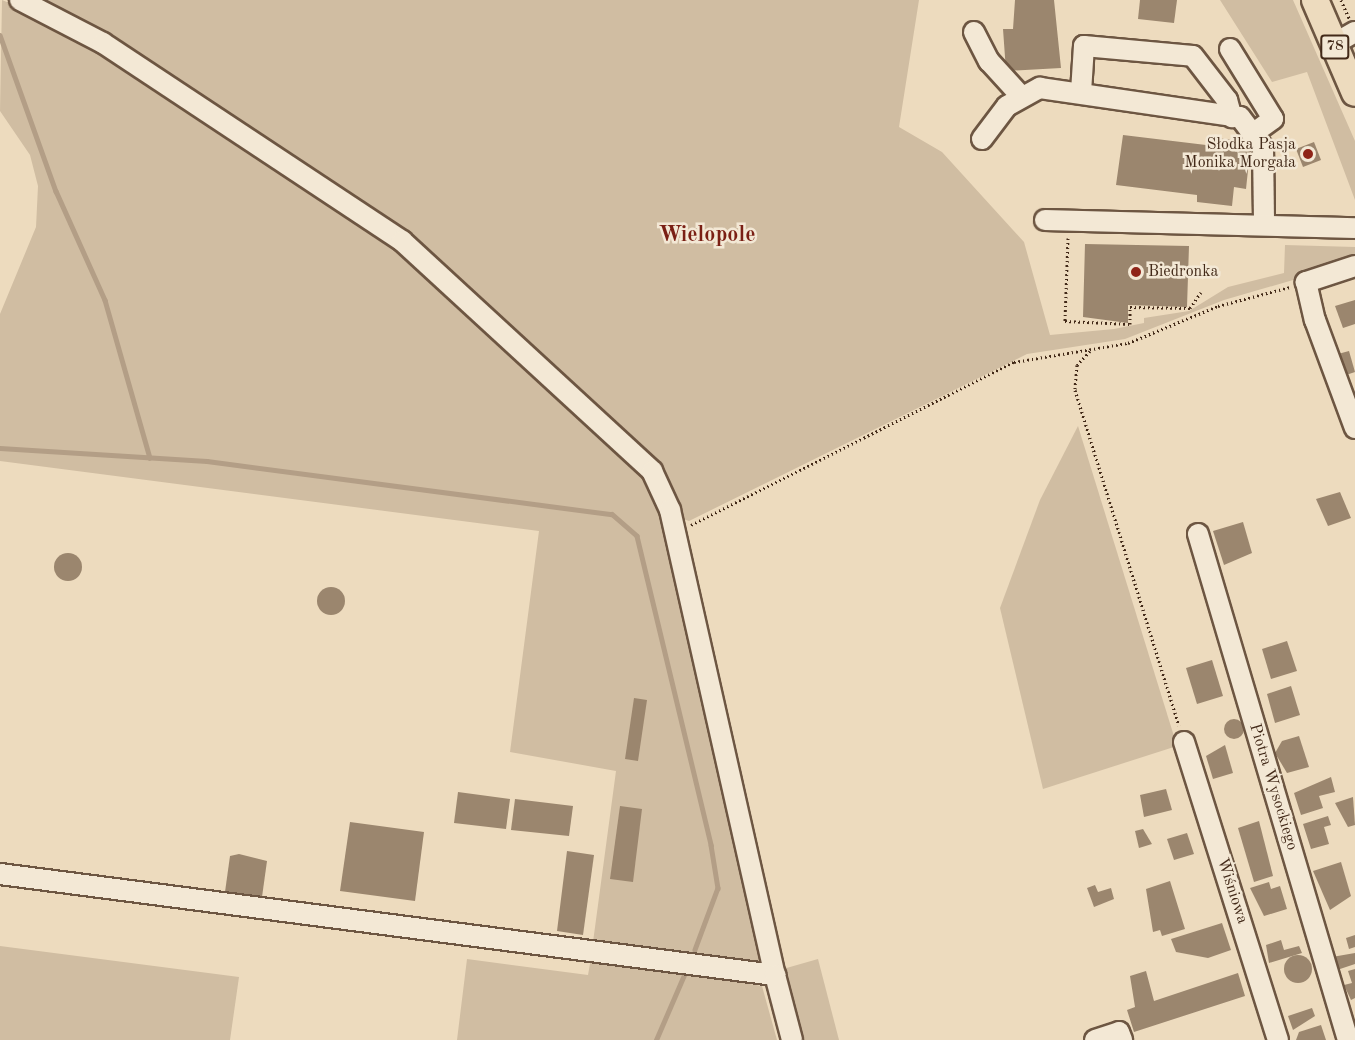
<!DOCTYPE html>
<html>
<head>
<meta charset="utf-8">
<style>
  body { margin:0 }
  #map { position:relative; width:1355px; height:1040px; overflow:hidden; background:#eddbbe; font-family:"Old Standard TT",serif }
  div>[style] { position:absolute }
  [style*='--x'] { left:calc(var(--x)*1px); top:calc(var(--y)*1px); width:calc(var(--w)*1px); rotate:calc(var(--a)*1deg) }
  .green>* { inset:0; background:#d0bda2 }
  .stream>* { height:4.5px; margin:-2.25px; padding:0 2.25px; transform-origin:2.25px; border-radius:2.25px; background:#b39e86 }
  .building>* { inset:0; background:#9b866e }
  .round { border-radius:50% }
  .path>* { height:3px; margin-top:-1.5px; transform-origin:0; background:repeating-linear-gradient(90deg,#422918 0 1.5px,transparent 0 4.5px) }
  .roads { filter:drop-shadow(2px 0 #6d5642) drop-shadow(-2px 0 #6d5642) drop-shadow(0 2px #6d5642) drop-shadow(0 -2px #6d5642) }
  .minor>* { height:20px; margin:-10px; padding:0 10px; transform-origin:10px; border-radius:10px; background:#f3e8d5 }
  .major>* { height:26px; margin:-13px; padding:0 13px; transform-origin:13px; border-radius:13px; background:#eddbbe }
  .dots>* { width:16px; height:16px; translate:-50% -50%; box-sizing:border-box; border:3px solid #f3e8d5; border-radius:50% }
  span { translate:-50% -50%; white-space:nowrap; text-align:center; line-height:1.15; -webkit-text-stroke:5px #f3e8d5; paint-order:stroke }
  .shield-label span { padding:2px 4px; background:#f3e8d5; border:2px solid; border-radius:4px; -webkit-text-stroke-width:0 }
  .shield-label { font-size:15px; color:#422918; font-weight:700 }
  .poi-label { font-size:16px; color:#422918 }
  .right { translate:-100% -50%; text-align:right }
  .left { translate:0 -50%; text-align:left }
  .street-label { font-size:16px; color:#422918 }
  .district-label { font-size:22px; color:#7a1f14; font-weight:700 }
</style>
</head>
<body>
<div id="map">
  <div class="green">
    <i style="clip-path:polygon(2px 0,62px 25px,404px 250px,656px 487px,770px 970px,593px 942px,616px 771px,510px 752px,539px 531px,0 461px,0 314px,36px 227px,38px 186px,30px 155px,0 111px)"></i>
    <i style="clip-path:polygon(34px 0,919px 0,899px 127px,942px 152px,1024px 242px,1050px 335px,1114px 329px,1144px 323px,1144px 318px,1189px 311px,1228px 287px,1284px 273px,1285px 245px,1355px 247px,1355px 262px,1224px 300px,1125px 339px,1027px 354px,689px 521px,677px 517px,671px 504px,399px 230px,88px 23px)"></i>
    <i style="clip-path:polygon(1220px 0,1293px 0,1355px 141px,1355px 200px,1307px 72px,1272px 82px)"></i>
    <i style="clip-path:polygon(1078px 426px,1177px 746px,1043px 789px,1000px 608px,1040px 500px)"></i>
    <i style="clip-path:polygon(0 946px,239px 977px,230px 1040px,0 1040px)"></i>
    <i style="clip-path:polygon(591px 958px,762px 986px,777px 1040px,457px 1040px,467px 959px,588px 975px)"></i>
    <i style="clip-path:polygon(818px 959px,839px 1040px,796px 1040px,783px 969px)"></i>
  </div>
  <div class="stream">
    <i style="--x:0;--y:35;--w:166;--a:70.3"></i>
    <i style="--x:56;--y:191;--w:120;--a:65.8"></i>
    <i style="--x:105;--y:300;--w:164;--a:74.1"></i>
    <i style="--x:0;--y:448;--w:207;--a:3.6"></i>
    <i style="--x:207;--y:461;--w:408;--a:7.5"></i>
    <i style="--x:612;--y:514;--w:33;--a:41"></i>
    <i style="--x:637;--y:536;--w:318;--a:76.5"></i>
    <i style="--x:711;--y:845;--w:44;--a:80.8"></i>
    <i style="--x:718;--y:888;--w:66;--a:110.4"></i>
    <i style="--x:656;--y:1040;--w:71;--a:-66.7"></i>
  </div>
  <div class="building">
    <i style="clip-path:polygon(1015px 0,1054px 0,1061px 68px,1006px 71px,1003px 29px,1013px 29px)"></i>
    <i style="clip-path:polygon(1140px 0,1177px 0,1174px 23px,1138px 19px)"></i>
    <i style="clip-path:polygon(1123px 135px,1206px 145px,1207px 137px,1251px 142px,1246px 189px,1234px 187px,1232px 206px,1197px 202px,1197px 195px,1116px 185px)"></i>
    <i style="clip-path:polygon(1314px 142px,1321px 160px,1303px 167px,1296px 149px)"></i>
    <i style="clip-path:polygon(1085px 244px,1189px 246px,1187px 307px,1128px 305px,1128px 323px,1083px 317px)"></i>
    <i style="clip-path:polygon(1355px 300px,1355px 324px,1343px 328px,1335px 306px)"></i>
    <i style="clip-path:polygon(1349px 351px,1355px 372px,1346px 375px,1338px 354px)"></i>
    <i style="clip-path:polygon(1340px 492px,1351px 518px,1328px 526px,1316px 499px)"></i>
    <i style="clip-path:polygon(1243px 522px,1252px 553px,1224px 565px,1213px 531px)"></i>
    <i class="round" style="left:54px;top:553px;width:28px;height:28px"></i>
    <i class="round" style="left:317px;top:587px;width:28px;height:28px"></i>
    <i style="clip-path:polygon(1287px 641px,1297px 671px,1271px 679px,1262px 649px)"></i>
    <i style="clip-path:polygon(1212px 660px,1223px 696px,1197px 704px,1186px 668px)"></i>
    <i style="clip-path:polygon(1291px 686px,1300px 715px,1275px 723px,1267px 694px)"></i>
    <i style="clip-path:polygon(634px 698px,647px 700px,638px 761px,625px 759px)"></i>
    <i class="round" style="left:1224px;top:719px;width:20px;height:20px"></i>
    <i style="clip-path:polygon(1299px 736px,1309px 767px,1287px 773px,1275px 753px,1282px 741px)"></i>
    <i style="clip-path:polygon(1225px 745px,1233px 773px,1213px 779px,1206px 756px)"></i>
    <i style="clip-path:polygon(1331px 777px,1335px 792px,1319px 796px,1323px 808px,1301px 815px,1294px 793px)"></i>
    <i style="clip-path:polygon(1166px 789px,1172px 810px,1144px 817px,1140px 795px)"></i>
    <i style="clip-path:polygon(458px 792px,510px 799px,506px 829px,454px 823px)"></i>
    <i style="clip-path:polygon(1353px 797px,1355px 825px,1348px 827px,1335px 803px)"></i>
    <i style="clip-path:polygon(515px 799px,573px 806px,569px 836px,511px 830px)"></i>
    <i style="clip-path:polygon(620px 806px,642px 809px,633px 882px,610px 879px)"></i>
    <i style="clip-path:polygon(1328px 816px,1331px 825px,1324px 827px,1329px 844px,1311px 849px,1303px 824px)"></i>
    <i style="clip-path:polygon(1259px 821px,1273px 876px,1254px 882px,1238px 828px)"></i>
    <i style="clip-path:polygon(350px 822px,424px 832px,415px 901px,340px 891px)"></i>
    <i style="clip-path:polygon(1143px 829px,1152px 844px,1139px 848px,1135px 831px)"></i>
    <i style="clip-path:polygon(1187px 833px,1194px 854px,1174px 860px,1167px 839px)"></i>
    <i style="clip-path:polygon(567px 851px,594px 855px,583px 935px,557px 931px)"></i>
    <i style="clip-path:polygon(239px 854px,267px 861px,262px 897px,225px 892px,230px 856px)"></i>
    <i style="clip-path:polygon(1341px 862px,1351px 896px,1330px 910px,1313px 871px)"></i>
    <i style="clip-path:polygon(1170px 881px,1185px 929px,1162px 936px,1160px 930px,1153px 932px,1146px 889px)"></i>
    <i style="clip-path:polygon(1269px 882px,1271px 889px,1280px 886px,1287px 909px,1264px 916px,1250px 888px)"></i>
    <i style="clip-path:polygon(1095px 885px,1098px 892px,1111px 888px,1114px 899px,1094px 907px,1087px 888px)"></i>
    <i style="clip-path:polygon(1222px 923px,1231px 950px,1208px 958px,1176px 952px,1171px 939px)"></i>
    <i style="clip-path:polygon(1355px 935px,1355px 947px,1349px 949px,1346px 938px)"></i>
    <i style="clip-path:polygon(1281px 940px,1284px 950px,1299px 946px,1302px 953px,1269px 963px,1266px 945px)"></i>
    <i style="clip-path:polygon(1355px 953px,1355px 964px,1337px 970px,1332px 957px)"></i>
    <i class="round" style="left:1284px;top:955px;width:28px;height:28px"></i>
    <i style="clip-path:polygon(1355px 969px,1355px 998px,1351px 1000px,1344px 985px,1352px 983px,1348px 971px)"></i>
    <i style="clip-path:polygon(1146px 971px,1154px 1001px,1238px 973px,1245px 996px,1134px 1032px,1127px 1010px,1135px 1007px,1130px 976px)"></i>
    <i style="clip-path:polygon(1312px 1008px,1315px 1016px,1293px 1030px,1288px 1016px)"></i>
    <i style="clip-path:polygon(1321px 1025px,1326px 1040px,1296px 1040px,1299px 1032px)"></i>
  </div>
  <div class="path">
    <i style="--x:1341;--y:0;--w:20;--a:66"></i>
    <i style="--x:1068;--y:238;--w:83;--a:92.1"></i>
    <i style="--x:1065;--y:321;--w:65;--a:2.6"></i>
    <i style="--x:1130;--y:324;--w:17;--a:-90"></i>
    <i style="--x:1130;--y:307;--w:60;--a:1"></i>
    <i style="--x:1190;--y:308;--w:19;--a:-55"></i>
    <i style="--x:1090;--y:351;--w:19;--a:133"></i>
    <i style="--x:1077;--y:365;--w:25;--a:95"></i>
    <i style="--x:1075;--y:390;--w:351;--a:72.8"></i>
    <i style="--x:691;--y:525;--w:362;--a:-26.8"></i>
    <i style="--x:1014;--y:362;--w:116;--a:-9.5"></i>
    <i style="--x:1128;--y:343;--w:97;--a:-22.3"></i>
    <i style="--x:1218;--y:306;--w:74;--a:-14.8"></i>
  </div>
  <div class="roads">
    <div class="minor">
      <i style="--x:20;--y:0;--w:93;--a:27.4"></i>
      <i style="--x:103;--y:43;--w:359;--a:33.5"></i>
      <i style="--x:402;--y:241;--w:340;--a:42.6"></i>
      <i style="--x:652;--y:471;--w:43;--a:65.2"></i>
      <i style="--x:670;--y:510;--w:477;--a:77.3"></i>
      <i style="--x:974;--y:32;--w:33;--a:63"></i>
      <i style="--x:989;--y:61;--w:46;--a:47.6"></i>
      <i style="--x:1334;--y:44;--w:24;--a:-30"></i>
      <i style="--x:1230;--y:49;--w:82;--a:58.4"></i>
      <i style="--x:1273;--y:119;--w:26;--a:144"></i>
      <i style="--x:1081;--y:92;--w:46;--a:-86.3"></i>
      <i style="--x:1084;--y:46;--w:109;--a:5.2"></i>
      <i style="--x:1193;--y:56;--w:56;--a:52.3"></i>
      <i style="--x:1227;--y:100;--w:18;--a:74"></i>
      <i style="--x:982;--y:139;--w:41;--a:-52.9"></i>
      <i style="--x:1007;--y:106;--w:38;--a:-29"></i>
      <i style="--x:1040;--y:88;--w:202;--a:8.3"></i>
      <i style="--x:1240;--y:117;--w:39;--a:53"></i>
      <i style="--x:1263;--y:148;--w:75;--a:89.2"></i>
      <i style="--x:1045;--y:220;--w:310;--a:1.5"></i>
      <i style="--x:1355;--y:266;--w:52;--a:161.9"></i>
      <i style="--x:1306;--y:282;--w:39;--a:77"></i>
      <i style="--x:1315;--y:320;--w:115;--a:69.7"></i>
      <i style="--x:1198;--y:534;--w:528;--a:73.49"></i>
      <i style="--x:1184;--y:742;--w:312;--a:72.5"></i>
      <i style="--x:0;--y:874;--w:782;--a:7.43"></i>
      <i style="--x:775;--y:975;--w:67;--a:75.3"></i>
      <i style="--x:1095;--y:1040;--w:25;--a:-18"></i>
      <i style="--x:1119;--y:1032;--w:9;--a:69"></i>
    </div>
    <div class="major">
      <i style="--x:1315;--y:0;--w:101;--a:66.7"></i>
    </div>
  </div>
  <div class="dots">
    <i style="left:1308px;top:154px;background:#8f2418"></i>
    <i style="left:1136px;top:272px;background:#8f2418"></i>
  </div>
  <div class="shield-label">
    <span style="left:1335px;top:47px">78</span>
  </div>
  <div class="poi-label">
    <span class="right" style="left:1296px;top:154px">Słodka Pasja<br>Monika Morgała</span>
    <span class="left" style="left:1148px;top:272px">Biedronka</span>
  </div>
  <div class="street-label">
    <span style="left:1273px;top:787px;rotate:73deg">Piotra Wysockiego</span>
    <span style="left:1232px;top:891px;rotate:72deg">Wiśniowa</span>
  </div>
  <div class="district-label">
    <span style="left:707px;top:236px">Wielopole</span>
  </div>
</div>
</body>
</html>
